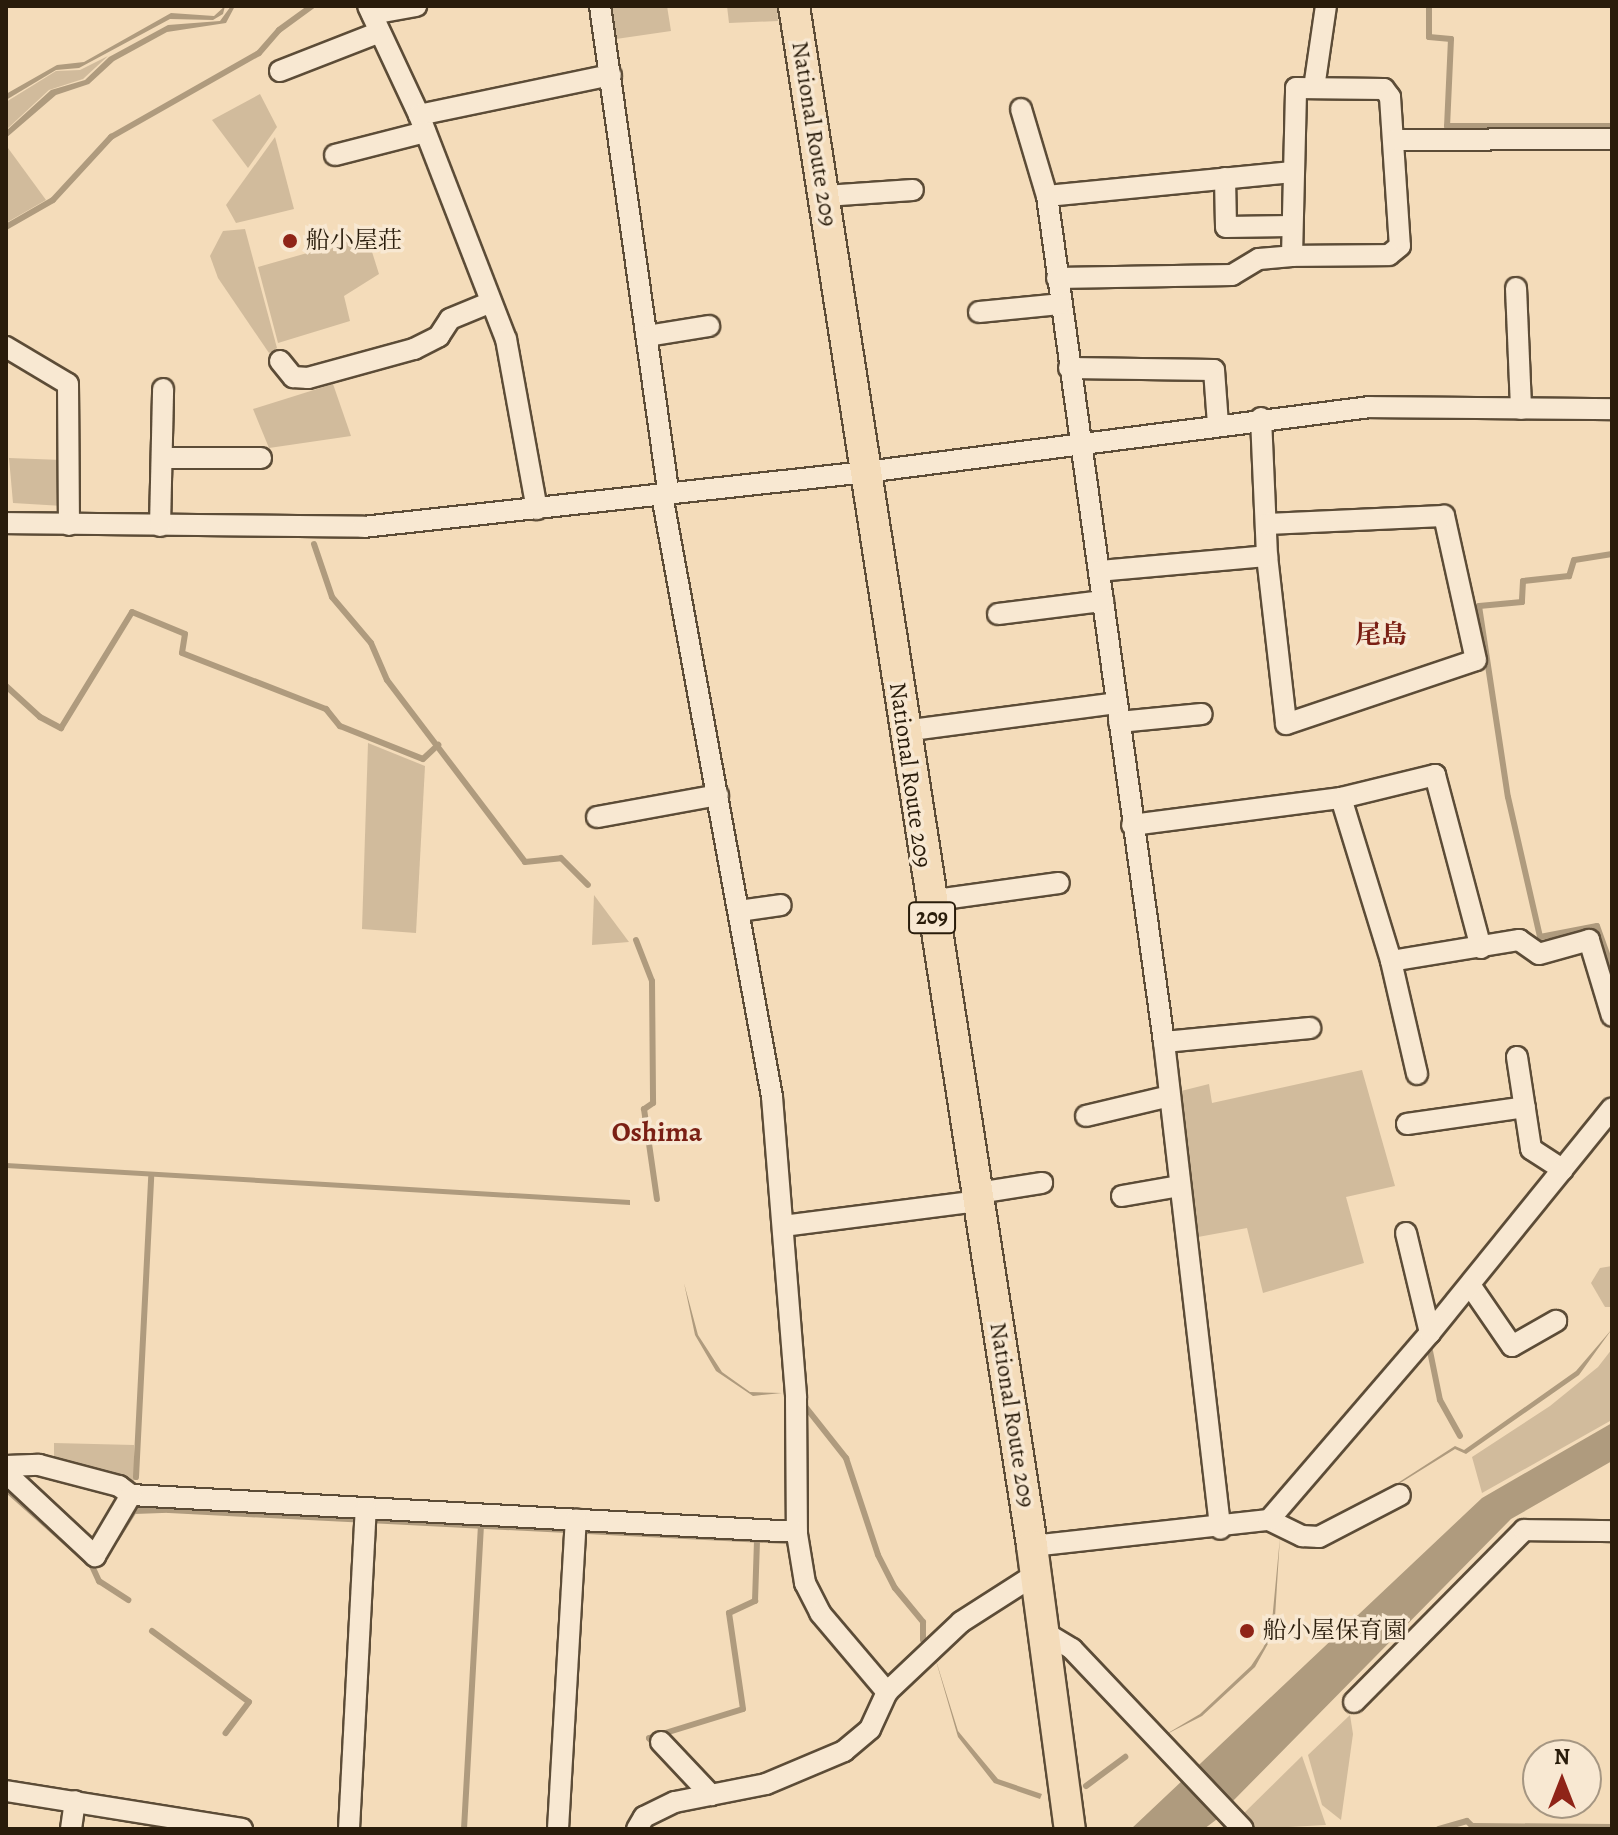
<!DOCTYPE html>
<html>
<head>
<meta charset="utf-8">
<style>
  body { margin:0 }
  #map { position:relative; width:1618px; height:1835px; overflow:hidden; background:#f4dcba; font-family:Alegreya,"Noto Serif JP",serif }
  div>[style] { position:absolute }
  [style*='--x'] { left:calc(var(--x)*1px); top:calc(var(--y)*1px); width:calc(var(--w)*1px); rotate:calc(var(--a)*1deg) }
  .green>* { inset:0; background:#d1bb9c }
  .water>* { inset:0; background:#af9b7e }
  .stream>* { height:6px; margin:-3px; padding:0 3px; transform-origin:3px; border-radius:3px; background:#af9b7e }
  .roads { filter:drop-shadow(2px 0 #5c4c37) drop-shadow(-2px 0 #5c4c37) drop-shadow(0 2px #5c4c37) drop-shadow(0 -2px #5c4c37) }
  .minor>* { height:20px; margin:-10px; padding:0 10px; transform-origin:10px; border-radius:10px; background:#f8e8d2 }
  .highway>* { height:30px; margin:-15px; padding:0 15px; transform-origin:15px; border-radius:15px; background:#f4dcba }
  .dots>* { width:22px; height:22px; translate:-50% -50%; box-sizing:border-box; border:4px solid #f8e8d2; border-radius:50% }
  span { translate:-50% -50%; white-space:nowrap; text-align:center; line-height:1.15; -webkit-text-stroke:7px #f8e8d2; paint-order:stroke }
  .shield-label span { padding:2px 6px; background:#f8e8d2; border:2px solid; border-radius:6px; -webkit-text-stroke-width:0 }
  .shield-label { font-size:22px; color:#291c0b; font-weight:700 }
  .street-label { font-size:24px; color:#291c0b }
  .poi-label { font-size:24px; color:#291c0b }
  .left { translate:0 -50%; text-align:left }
  .neighbourhood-label { font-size:26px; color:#7a1f14; font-weight:700 }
  .quarter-label { font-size:28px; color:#7a1f14; font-weight:700 }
  .frame { position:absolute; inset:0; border:8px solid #291c0b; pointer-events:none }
  .north { position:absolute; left:1522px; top:1739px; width:80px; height:80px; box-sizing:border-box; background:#f8e8d2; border:2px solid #a59682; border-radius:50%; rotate:0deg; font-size:22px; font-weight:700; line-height:32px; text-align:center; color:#291c0b }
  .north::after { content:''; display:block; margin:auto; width:28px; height:36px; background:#8f2418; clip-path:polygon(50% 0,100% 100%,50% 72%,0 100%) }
</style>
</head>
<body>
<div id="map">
  <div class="green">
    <i style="clip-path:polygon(612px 6px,667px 6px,671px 31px,616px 39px)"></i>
    <i style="clip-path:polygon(727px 6px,777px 6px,778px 21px,729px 23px)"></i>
    <i style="clip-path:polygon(108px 56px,83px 79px,49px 90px,6px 130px,6px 102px,56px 71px,80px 70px)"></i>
    <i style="clip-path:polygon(260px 94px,277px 127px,248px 168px,212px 120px)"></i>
    <i style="clip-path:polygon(275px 137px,294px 209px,236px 223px,226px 205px)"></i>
    <i style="clip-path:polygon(8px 148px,46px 200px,6px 223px,6px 149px)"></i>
    <i style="clip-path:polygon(245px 229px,277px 348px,269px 353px,218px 278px,210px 256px,223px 231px)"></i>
    <i style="clip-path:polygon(367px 236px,379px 274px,344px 296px,350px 321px,278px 343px,258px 267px)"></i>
    <i style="clip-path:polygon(333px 384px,351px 436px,269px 448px,253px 409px)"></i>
    <i style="clip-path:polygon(9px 458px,62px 460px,63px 506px,13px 503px)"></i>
    <i style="clip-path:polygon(368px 743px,425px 766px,416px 933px,362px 929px)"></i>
    <i style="clip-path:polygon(594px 895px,629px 942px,592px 945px)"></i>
    <i style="clip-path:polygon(1362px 1070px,1395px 1186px,1346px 1197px,1364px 1263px,1263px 1293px,1247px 1228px,1198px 1237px,1177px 1092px,1209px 1084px,1212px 1103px)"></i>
    <i style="clip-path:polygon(1612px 1266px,1612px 1307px,1605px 1307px,1591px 1283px,1600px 1268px)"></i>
    <i style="clip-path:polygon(1612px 1349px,1610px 1421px,1482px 1493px,1472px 1457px,1550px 1406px,1598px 1367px)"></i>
    <i style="clip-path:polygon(54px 1443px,134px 1445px,134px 1483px,54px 1462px)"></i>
    <i style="clip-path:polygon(1350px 1715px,1353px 1734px,1341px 1820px,1322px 1805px,1308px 1755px)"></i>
    <i style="clip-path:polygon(1302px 1756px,1326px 1825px,1252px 1829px,1240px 1817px)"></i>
  </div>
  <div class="water">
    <i style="clip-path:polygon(225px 6px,223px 14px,213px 20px,170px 19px,79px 68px,56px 70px,6px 100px,6px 94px,57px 65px,84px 62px,171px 13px,214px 16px)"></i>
    <i style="clip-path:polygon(231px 6px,235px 6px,226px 23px,167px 32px,114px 61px,89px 84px,56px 95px,6px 138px,6px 131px,51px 90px,85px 80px,109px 57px,168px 25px,220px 21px)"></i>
    <i style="clip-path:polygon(6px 1163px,630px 1200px,630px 1205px,6px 1168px)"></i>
    <i style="clip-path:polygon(684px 1283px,698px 1335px,722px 1372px,750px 1392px,782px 1393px,753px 1396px,716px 1371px,695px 1335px)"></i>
    <i style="clip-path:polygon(1612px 1329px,1579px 1375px,1466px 1454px,1455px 1449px,1331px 1526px,1455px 1446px,1464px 1450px,1576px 1371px)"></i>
    <i style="clip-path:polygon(1612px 1423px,1612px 1461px,1511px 1519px,1231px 1803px,1233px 1807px,1204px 1829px,1131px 1829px,1482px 1498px)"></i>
    <i style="clip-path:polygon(1280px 1537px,1274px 1633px,1255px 1667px,1202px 1716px,1163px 1736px,1200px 1714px,1251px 1666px,1263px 1648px,1271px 1632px)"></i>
    <i style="clip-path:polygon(934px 1654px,958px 1731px,998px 1779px,1042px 1794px,1040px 1799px,994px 1783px,958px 1737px)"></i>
  </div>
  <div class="stream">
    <i style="--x:1429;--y:6;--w:31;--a:90"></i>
    <i style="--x:1429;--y:37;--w:22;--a:5"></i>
    <i style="--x:1451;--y:39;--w:87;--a:92.6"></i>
    <i style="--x:1447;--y:126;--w:165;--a:0"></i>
    <i style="--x:6;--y:227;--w:54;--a:-29.9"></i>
    <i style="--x:53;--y:200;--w:86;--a:-47.4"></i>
    <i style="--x:111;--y:137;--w:170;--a:-29.6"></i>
    <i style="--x:259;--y:53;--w:30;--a:-49"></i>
    <i style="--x:279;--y:30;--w:41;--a:-36"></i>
    <i style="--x:314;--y:544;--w:56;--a:71.2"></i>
    <i style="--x:332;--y:597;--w:60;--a:49.7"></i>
    <i style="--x:371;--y:643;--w:40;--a:66.6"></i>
    <i style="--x:387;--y:680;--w:228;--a:52.8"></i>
    <i style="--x:525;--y:862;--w:36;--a:-6"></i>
    <i style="--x:561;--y:858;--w:38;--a:45"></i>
    <i style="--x:1612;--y:554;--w:38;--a:171"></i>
    <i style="--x:1574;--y:560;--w:17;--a:107"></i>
    <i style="--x:1569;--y:576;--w:46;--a:173.8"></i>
    <i style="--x:1523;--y:581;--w:21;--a:93"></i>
    <i style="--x:1522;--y:602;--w:43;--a:174.7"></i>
    <i style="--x:1479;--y:606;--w:193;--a:81.4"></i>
    <i style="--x:1508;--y:797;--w:144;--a:77.1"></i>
    <i style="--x:1540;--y:937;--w:58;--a:-10.9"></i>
    <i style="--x:1597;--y:926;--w:45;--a:70.3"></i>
    <i style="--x:6;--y:686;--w:46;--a:42.4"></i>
    <i style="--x:40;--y:717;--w:24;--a:28"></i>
    <i style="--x:61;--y:728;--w:136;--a:-58.5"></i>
    <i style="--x:132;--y:612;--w:57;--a:22.5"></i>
    <i style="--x:185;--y:634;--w:19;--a:99"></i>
    <i style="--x:182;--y:653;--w:155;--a:21.3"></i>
    <i style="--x:326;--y:709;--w:22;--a:51"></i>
    <i style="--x:340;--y:726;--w:89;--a:21.7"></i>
    <i style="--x:423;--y:759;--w:21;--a:-43"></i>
    <i style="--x:636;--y:940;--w:44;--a:68.7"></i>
    <i style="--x:652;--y:981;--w:122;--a:89.5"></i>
    <i style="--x:653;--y:1103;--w:11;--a:146"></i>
    <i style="--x:644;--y:1109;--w:91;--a:81.8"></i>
    <i style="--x:1430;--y:1351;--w:50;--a:78.5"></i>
    <i style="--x:1440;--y:1400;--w:41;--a:60.9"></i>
    <i style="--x:804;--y:1405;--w:68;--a:51.6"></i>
    <i style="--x:846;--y:1458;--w:102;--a:71.7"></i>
    <i style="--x:878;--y:1555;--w:37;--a:63"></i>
    <i style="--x:895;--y:1588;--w:44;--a:50.5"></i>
    <i style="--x:923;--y:1622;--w:18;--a:90"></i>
    <i style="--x:136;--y:1477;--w:300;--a:-87.1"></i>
    <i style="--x:6;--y:1489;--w:115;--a:41.8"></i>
    <i style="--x:92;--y:1566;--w:17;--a:65"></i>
    <i style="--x:99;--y:1581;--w:35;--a:33"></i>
    <i style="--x:117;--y:1538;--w:32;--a:-58"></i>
    <i style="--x:134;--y:1511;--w:35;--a:-2"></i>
    <i style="--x:169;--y:1510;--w:617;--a:2.88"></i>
    <i style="--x:152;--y:1631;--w:120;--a:36.2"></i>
    <i style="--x:249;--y:1702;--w:39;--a:127"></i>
    <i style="--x:655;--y:1745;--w:9;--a:-131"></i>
    <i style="--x:649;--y:1738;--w:98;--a:-17.1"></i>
    <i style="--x:743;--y:1709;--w:97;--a:-98.3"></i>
    <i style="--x:729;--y:1613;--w:29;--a:-25"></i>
    <i style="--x:755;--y:1601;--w:61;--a:-88.1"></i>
    <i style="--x:1086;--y:1786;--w:49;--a:-36.6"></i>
    <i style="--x:464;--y:1829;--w:302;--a:-86.8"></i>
    <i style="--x:1439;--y:1829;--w:29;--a:-16"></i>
    <i style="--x:1467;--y:1821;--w:7;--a:45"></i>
    <i style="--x:1472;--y:1826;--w:140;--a:0.4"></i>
  </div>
  <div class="roads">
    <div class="minor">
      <i style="--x:368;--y:6;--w:120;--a:64.9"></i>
      <i style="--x:419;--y:115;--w:240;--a:68.8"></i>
      <i style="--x:506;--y:339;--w:173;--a:79.7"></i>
      <i style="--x:600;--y:6;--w:493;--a:82"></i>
      <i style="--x:372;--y:14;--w:45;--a:-10.3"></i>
      <i style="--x:280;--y:71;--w:107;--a:-21.3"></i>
      <i style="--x:1296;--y:88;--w:88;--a:0.7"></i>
      <i style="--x:1384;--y:89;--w:10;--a:53"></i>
      <i style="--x:1390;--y:97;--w:149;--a:86.2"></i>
      <i style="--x:1400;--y:246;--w:14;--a:141"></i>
      <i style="--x:1389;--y:255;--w:97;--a:179.4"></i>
      <i style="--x:1292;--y:256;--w:168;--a:-88.6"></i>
      <i style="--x:1314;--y:88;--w:83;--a:-81.7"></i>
      <i style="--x:1021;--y:109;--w:91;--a:73.4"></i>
      <i style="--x:1047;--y:196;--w:854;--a:82.13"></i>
      <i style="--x:1164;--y:1042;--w:490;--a:83.4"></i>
      <i style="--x:419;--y:115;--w:196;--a:-11.8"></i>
      <i style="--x:1395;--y:140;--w:217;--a:-0.3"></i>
      <i style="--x:335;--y:155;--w:93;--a:-14.3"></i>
      <i style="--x:1225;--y:178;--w:49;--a:88.8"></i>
      <i style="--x:1226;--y:227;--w:65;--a:-0.9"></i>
      <i style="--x:825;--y:196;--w:88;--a:-3.9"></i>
      <i style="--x:1047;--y:196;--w:244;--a:-5.6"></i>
      <i style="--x:1057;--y:278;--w:175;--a:-1"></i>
      <i style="--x:1232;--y:275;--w:31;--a:-31"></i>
      <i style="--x:1259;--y:259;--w:33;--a:-5"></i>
      <i style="--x:1516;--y:288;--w:121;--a:87.6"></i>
      <i style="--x:979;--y:312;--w:81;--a:-5.6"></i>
      <i style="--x:647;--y:336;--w:63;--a:-9.2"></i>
      <i style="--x:6;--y:347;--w:72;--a:30.8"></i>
      <i style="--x:68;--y:384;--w:141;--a:89.6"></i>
      <i style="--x:280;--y:361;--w:21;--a:51"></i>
      <i style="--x:293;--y:377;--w:15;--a:4"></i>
      <i style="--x:308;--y:378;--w:110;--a:-15.3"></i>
      <i style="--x:414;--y:349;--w:28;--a:-27"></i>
      <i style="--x:439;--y:336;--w:20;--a:-57"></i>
      <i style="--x:450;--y:319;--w:44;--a:-22.5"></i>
      <i style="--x:1069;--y:368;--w:145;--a:0.8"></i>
      <i style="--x:1214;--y:370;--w:54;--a:85.8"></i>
      <i style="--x:1261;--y:418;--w:138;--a:87.5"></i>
      <i style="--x:1267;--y:556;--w:169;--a:83.5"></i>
      <i style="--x:1286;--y:724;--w:200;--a:-18.6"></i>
      <i style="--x:1476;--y:660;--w:148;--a:-102.5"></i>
      <i style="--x:1444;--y:516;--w:178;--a:177.4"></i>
      <i style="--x:162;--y:458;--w:99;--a:0"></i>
      <i style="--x:662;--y:495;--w:612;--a:79.64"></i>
      <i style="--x:772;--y:1097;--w:302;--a:85.4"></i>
      <i style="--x:796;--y:1398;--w:136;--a:89.6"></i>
      <i style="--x:797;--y:1534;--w:50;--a:80.7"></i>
      <i style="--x:805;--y:1583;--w:34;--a:63"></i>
      <i style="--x:820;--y:1613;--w:104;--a:49.7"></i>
      <i style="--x:6;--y:523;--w:357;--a:0.6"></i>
      <i style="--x:363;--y:527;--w:506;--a:-6.24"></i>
      <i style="--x:866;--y:472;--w:508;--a:-7.35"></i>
      <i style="--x:1370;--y:407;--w:242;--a:0.5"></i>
      <i style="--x:160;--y:526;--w:137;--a:-88.7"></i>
      <i style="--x:1099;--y:571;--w:169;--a:-5.1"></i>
      <i style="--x:998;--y:614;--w:106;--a:-7.1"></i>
      <i style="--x:1119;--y:722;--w:83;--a:-5.5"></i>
      <i style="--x:904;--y:731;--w:214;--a:-7.5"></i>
      <i style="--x:1341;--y:798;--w:97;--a:-13.7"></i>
      <i style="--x:1435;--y:775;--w:179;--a:75.1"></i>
      <i style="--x:597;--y:817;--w:123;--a:-10.3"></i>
      <i style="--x:1132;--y:825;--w:211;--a:-7.4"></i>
      <i style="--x:1341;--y:798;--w:170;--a:72.9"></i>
      <i style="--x:1391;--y:961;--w:130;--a:-9.3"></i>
      <i style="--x:1519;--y:940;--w:24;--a:35"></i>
      <i style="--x:1539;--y:954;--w:52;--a:-15.6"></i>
      <i style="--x:1589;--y:940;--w:79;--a:73.2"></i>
      <i style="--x:929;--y:901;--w:131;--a:-7.9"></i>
      <i style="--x:739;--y:911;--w:42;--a:-8.1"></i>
      <i style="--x:1391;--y:961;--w:116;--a:77"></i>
      <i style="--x:1164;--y:1042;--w:147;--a:-5.5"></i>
      <i style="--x:1517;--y:1057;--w:93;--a:81.3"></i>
      <i style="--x:1531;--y:1149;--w:38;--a:33"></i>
      <i style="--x:1086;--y:1116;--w:86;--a:-13.4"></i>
      <i style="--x:1407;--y:1124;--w:119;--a:-8.2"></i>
      <i style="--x:978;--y:1193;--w:65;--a:-8.9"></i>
      <i style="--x:1122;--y:1196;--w:59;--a:-9.8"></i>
      <i style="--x:783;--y:1226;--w:198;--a:-7.3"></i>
      <i style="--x:1406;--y:1233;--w:103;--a:76.5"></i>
      <i style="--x:1470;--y:1285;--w:74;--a:55.5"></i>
      <i style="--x:1512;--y:1346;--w:51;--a:-29.6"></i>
      <i style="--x:6;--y:1466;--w:33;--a:-2"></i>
      <i style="--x:39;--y:1465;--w:83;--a:14.7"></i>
      <i style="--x:119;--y:1486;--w:15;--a:37"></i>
      <i style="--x:131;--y:1495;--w:667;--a:3.18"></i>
      <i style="--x:6;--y:1473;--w:122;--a:43"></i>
      <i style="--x:95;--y:1556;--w:71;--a:-59.5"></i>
      <i style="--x:1269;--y:1520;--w:37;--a:26"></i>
      <i style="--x:1302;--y:1536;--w:17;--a:3"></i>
      <i style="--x:1319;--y:1537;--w:91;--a:-27.4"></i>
      <i style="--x:1032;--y:1546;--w:238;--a:-6.3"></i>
      <i style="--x:1269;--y:1520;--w:247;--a:-49.3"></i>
      <i style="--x:1430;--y:1333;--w:289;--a:-51"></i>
      <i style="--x:1044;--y:1632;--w:33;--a:31"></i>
      <i style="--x:1072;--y:1649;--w:248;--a:46.5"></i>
      <i style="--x:1354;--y:1702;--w:242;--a:-45.3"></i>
      <i style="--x:1524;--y:1530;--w:88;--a:0.7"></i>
      <i style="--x:661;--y:1742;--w:73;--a:46.7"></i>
      <i style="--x:6;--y:1791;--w:239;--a:9.1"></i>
      <i style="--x:71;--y:1829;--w:28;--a:-82"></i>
      <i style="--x:349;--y:1829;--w:321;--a:-87"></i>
      <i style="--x:558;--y:1829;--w:310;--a:-86.7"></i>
      <i style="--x:637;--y:1829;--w:14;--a:-60"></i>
      <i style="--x:644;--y:1817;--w:34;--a:-26"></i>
      <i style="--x:675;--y:1802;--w:93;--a:-11.2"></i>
      <i style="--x:766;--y:1784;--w:85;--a:-22.9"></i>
      <i style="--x:844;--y:1751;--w:34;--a:-40"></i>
      <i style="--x:870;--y:1729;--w:41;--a:-65.3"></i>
      <i style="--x:887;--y:1692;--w:102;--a:-43.4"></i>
      <i style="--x:961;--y:1622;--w:89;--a:-32.6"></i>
    </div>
    <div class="highway">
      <i style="--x:794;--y:6;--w:1558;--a:81.21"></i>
      <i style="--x:1032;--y:1546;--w:286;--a:82.4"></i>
    </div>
  </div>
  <div class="dots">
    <i style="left:290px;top:241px;background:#8f2418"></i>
    <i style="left:1247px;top:1631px;background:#8f2418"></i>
  </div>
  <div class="shield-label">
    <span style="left:932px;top:918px">209</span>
  </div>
  <div class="street-label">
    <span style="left:814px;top:134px;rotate:81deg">National Route 209</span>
    <span style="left:910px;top:775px;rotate:82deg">National Route 209</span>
    <span style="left:1012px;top:1415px;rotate:81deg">National Route 209</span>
  </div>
  <div class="poi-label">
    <span class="left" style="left:306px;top:241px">船小屋荘</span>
    <span class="left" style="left:1263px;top:1631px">船小屋保育園</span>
  </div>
  <div class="neighbourhood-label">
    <span style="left:1381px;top:635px">尾島</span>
  </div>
  <div class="quarter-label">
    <span style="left:657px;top:1132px">Oshima</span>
  </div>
  <div class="frame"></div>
  <div class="north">N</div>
</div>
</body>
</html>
